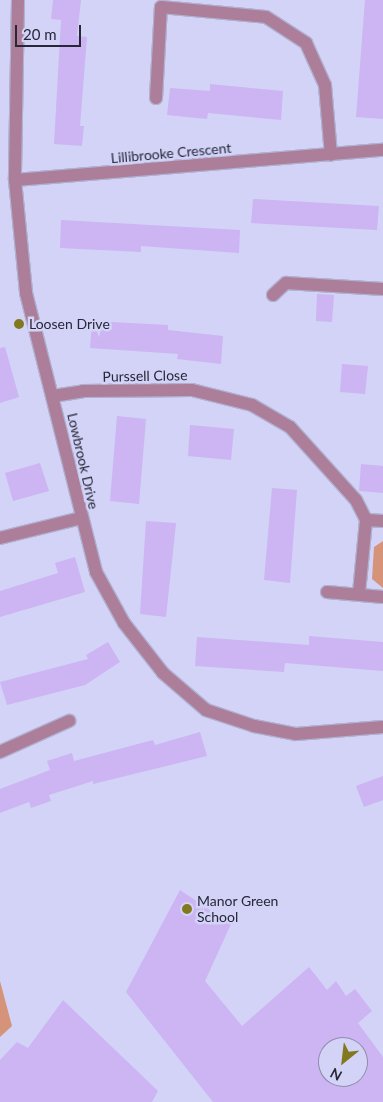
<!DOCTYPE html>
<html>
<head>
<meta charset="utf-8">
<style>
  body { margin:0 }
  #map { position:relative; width:383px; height:1102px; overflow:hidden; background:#d2d3f7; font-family:Lato,sans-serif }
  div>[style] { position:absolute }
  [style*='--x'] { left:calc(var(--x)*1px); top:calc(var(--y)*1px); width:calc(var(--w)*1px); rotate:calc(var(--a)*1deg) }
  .green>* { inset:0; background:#d5947a }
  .building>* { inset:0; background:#cdb4f2 }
  .roads { filter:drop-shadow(1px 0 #b0b1d1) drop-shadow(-1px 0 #b0b1d1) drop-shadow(0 1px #b0b1d1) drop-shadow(0 -1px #b0b1d1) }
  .minor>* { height:12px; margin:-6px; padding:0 6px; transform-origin:6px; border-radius:6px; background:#ac7e99 }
  .dots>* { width:14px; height:14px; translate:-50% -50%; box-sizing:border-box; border:2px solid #d2d3f7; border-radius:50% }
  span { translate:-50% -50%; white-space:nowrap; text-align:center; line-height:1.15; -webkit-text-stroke:5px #d2d3f7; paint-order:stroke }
  .street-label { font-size:14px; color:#272738 }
  .poi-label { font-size:14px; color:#272738 }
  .left { translate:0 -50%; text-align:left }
  .north { position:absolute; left:318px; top:1037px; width:50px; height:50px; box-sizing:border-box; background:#d2d3f7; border:1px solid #8e8eab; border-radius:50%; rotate:209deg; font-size:14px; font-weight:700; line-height:20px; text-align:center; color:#272738 }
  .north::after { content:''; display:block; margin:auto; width:18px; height:22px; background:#82791e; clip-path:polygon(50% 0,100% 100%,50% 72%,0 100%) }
  .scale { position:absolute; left:15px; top:25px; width:66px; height:22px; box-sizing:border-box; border:2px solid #272738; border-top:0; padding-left:6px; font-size:15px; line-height:18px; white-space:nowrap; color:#272738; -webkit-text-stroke:4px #d2d3f7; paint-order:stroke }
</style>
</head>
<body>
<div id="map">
  <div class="green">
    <i style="clip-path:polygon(383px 541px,383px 588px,372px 579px,374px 547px)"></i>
    <i style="clip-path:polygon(0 981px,12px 1026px,0 1037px)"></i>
  </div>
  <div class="building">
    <i style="clip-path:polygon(53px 0,81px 0,77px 36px,87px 37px,80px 126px,84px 126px,82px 146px,54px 144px,61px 20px,51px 19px)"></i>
    <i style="clip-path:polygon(365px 0,383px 0,383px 119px,356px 117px)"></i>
    <i style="clip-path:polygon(210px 84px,283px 91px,281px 120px,208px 113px,207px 119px,167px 115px,170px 88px,210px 91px)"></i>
    <i style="clip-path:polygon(253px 199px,379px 206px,377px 230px,251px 223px)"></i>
    <i style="clip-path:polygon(61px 220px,240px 230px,239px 253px,141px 246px,141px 252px,60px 248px)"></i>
    <i style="clip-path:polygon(317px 294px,334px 295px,332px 322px,316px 321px)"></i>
    <i style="clip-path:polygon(92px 321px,168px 325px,168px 330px,223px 336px,221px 364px,177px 359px,178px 354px,90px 348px)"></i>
    <i style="clip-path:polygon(5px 347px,19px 397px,0 403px,0 348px)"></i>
    <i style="clip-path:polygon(342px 364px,368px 366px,365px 394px,340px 392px)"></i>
    <i style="clip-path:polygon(117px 416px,146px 419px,139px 504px,110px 501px)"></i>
    <i style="clip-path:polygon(190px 425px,234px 429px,231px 460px,188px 456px)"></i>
    <i style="clip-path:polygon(40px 463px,49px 491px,13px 501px,5px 473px)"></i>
    <i style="clip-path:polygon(361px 464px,383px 466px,383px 493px,359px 491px)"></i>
    <i style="clip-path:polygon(272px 488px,297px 490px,290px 583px,264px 580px)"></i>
    <i style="clip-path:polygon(146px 521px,176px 523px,166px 617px,140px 614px)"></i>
    <i style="clip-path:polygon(75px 557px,85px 592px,0 617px,0 591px,58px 573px,55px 563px)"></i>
    <i style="clip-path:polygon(309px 636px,383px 642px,383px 671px,285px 663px,284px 672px,195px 666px,197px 637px,309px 645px)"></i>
    <i style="clip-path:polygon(108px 642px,120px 662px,85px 685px,7px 705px,0 682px,88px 659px,86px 655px)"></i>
    <i style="clip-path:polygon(200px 732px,207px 756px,93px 784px,93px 781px,49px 795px,51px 801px,31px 808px,29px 802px,0 813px,0 789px,50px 770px,47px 761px,72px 753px,74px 761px,153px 740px,155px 745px)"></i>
    <i style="clip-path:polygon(383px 776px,383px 800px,364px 807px,356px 786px)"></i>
    <i style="clip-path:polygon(evenodd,180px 890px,231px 924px,205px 981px,242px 1026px,309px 967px,327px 990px,336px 981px,346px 996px,355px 989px,372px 1011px,358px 1023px,383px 1057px,383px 1102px,213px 1102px,126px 992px,180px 890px,328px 1047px,358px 1047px,358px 1077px,328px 1077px,328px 1047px)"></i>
    <i style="clip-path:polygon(63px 1000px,158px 1091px,152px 1102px,0 1102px,0 1060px,17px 1042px,28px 1048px)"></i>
  </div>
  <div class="roads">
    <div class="minor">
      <i style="--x:18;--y:0;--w:180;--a:91"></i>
      <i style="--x:15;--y:180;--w:114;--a:84.4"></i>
      <i style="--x:26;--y:293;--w:288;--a:75.9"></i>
      <i style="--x:96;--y:572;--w:58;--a:61.2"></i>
      <i style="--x:124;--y:623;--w:63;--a:52"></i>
      <i style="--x:163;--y:673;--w:57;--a:40.7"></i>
      <i style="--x:206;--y:710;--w:51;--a:18.4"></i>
      <i style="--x:254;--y:726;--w:43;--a:10.8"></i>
      <i style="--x:296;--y:734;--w:87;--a:-4.6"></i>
      <i style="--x:156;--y:98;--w:91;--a:-86.9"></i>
      <i style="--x:161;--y:7;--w:105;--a:5.4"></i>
      <i style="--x:266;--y:17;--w:48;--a:33"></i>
      <i style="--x:306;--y:43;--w:46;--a:65.7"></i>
      <i style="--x:325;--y:85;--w:70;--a:85.1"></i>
      <i style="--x:15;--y:180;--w:369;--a:-4.7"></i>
      <i style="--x:273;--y:295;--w:18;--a:-43"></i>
      <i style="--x:286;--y:283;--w:97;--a:3.5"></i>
      <i style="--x:53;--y:396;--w:30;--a:-9"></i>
      <i style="--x:83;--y:391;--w:109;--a:-0.5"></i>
      <i style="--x:192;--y:390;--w:62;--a:14"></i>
      <i style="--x:252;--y:405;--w:44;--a:30.1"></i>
      <i style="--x:290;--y:427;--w:98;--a:47.9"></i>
      <i style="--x:356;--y:500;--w:22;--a:63"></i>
      <i style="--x:366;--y:520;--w:17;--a:3"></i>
      <i style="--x:0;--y:538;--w:83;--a:-13.9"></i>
      <i style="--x:327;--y:592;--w:56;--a:5.1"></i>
      <i style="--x:359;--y:593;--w:73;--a:-84.5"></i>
      <i style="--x:0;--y:752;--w:76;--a:-24.2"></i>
    </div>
  </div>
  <div class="dots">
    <i style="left:19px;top:324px;background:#82791e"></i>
    <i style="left:187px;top:909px;background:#82791e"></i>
  </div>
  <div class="street-label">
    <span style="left:171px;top:153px;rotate:-5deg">Lillibrooke Crescent</span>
    <span style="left:145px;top:376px;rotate:-1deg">Purssell Close</span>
    <span style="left:83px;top:461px;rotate:77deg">Lowbrook Drive</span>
  </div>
  <div class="poi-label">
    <span class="left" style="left:29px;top:324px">Loosen Drive</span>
    <span class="left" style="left:197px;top:909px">Manor Green<br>School</span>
  </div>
  <div class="north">N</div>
  <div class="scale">20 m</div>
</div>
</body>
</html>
